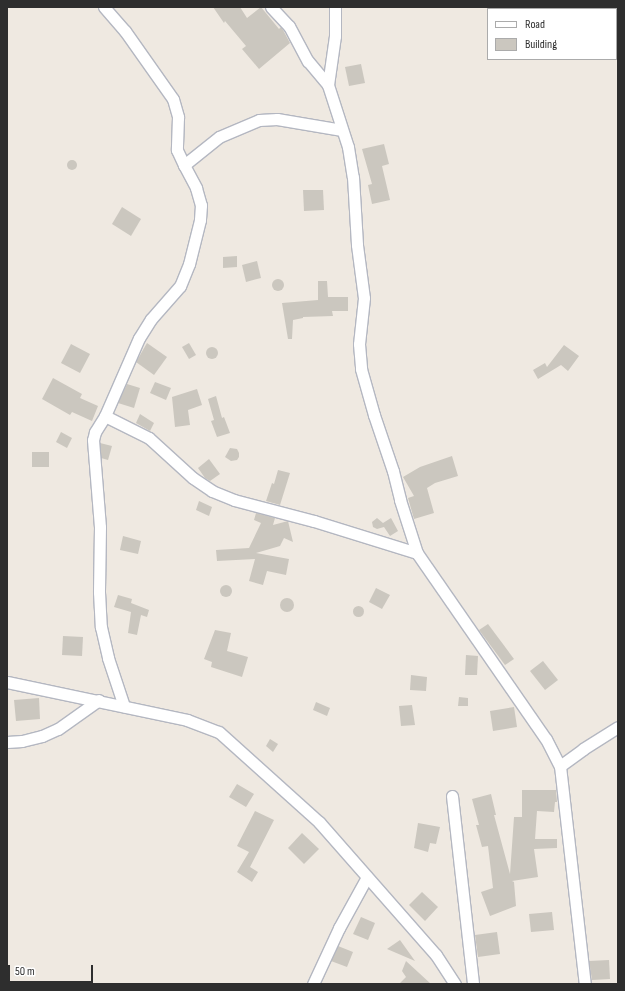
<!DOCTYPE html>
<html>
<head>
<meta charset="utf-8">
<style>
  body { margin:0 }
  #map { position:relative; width:625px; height:991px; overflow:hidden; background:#efe9e1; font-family:"Sofia Sans Condensed",sans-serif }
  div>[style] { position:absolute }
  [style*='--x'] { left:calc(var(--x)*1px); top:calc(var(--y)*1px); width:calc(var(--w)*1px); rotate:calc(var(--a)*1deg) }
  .building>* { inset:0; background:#cbc7bf }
  .round { border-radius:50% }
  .roads { filter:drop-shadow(1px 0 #b4b7c1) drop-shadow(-1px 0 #b4b7c1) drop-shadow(0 1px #b4b7c1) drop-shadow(0 -1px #b4b7c1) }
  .minor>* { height:11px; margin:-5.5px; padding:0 5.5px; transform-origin:5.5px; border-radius:5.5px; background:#fff }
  span { translate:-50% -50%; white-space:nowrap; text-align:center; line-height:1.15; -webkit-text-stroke:3px #fff; paint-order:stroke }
  .frame { position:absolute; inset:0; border:8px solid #2e2e2e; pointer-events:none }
  .legend { position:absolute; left:487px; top:8px; width:130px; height:52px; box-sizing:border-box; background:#fff; border:1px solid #ababab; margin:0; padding:5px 7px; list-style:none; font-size:12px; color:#2e2e2e }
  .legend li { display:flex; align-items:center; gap:8px; height:20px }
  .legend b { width:20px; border:1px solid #ababab }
  .scale { position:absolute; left:8px; top:965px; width:85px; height:18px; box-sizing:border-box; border:2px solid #2e2e2e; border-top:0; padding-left:5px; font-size:12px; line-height:14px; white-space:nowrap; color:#2e2e2e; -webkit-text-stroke:3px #fff; paint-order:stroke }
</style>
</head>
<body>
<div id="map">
  <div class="building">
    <i style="clip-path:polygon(213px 7px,240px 7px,247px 18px,261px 7px,279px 29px,281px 27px,283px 30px,290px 43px,259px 69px,242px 49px,246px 46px,225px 21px,224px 23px)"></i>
    <i style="clip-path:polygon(361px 64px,365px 83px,349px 86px,345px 67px)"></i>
    <i style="clip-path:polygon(384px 144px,389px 164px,382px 166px,390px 200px,372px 204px,368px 185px,372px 184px,362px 149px)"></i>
    <i class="round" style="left:67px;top:160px;width:10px;height:10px"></i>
    <i style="clip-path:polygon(303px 190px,323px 190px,324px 210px,304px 211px)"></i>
    <i style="clip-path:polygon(122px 207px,141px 219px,131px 236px,112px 224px)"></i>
    <i style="clip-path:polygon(237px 256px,237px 267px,223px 268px,223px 257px)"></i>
    <i style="clip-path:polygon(257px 261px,261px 278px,246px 282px,242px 265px)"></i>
    <i class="round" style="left:272px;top:279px;width:12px;height:12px"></i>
    <i style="clip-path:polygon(318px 281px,327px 281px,328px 297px,348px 297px,348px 311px,332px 311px,333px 316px,303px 317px,303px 318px,293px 320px,292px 339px,288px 339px,282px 303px,318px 300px)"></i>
    <i style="clip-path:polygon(147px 343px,167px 357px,154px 375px,136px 362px)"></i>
    <i style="clip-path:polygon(189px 343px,196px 355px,189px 359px,182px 347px)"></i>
    <i style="clip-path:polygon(71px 344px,90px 354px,80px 373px,61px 363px)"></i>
    <i style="clip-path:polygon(564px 345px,579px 356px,568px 371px,561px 365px,538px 379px,533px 370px,545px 363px,547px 367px)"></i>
    <i class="round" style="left:206px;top:347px;width:12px;height:12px"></i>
    <i style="clip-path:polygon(53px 378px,82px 394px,80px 398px,98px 406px,92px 421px,72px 412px,70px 415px,42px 399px)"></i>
    <i style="clip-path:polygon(155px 382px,171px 388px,166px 400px,150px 393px)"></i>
    <i style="clip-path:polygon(127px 384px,140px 388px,134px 408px,118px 403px)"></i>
    <i style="clip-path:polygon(197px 389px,202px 405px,188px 410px,190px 425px,175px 427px,172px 397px)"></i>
    <i style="clip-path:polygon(216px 396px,222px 418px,224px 417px,230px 433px,217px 437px,211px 421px,214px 420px,208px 399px)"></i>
    <i style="clip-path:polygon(140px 414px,154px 423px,150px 431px,136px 423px)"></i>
    <i style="clip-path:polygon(61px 432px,72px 438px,67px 448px,56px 442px)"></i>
    <i style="clip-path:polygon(100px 443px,112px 446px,108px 460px,101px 458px)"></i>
    <i style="clip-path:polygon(230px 448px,237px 449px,239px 453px,239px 457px,237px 460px,231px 461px,225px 457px)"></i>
    <i style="clip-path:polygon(32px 452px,49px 452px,49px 467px,32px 467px)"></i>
    <i style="clip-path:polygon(452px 456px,458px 476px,435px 483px,427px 488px,434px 513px,414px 519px,408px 498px,414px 496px,403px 477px,420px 467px)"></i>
    <i style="clip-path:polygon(209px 459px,220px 474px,210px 481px,205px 478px,198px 468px)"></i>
    <i style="clip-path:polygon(278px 470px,290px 473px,280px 505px,266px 501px,272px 483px,274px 484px)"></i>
    <i style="clip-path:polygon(199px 501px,212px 507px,209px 516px,196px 510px)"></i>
    <i style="clip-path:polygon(256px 513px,275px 518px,273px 525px,288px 521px,293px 542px,284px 538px,280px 546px,256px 553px,289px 559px,286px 575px,267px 571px,263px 585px,249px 581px,255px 559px,217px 561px,216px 550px,249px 548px,261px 523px,254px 520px)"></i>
    <i style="clip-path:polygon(377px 518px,383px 523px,391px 518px,398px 531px,390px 536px,384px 527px,377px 529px,373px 527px,372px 522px)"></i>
    <i style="clip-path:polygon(123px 536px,141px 541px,138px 554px,120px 550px)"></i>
    <i class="round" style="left:220px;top:585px;width:12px;height:12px"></i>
    <i style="clip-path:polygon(376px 588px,390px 595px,382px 609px,369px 602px)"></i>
    <i style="clip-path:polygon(118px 595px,132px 599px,131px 603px,149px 610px,147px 617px,141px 615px,137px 635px,128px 633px,131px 612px,114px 607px)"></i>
    <i class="round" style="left:280px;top:598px;width:14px;height:14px"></i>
    <i class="round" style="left:352.5px;top:605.5px;width:11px;height:11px"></i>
    <i style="clip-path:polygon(488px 624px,514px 659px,505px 665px,479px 630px)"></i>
    <i style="clip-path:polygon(215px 630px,231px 633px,227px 651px,248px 657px,242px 677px,211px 667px,212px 662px,204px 659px)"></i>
    <i style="clip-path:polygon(63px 636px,83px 637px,82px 656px,62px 655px)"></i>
    <i style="clip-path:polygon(466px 655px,478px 656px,477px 675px,465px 675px)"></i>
    <i style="clip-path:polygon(543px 661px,558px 680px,545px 690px,530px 671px)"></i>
    <i style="clip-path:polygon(411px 675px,427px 677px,426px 691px,410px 690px)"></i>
    <i style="clip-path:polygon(459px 697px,468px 698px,468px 706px,458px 706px)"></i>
    <i style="clip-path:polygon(39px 698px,40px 719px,16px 721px,14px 700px)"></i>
    <i style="clip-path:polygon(316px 702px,330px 708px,327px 716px,313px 710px)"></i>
    <i style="clip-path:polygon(412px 705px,415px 725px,401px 726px,399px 706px)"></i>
    <i style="clip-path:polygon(514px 707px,517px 727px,493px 731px,490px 711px)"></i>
    <i style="clip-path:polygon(270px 739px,278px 744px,273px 752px,266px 746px)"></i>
    <i style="clip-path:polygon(237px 784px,254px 794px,246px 807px,229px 797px)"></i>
    <i style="clip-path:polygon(522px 790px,556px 790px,557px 802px,555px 802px,554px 812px,537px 811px,535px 839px,557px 839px,557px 848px,534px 849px,538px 877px,512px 881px,514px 882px,516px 906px,490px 916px,481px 892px,493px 888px,488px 846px,482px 847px,476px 825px,479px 825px,472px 799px,491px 794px,496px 815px,494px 815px,510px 874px,514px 817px,522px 817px)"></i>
    <i style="clip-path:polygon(255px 811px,274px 820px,250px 867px,258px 872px,252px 882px,237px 872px,249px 852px,237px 846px)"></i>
    <i style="clip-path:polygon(418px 823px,440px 827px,436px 844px,430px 843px,428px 852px,414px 848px)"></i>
    <i style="clip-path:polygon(302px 833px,319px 849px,304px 864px,288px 848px)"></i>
    <i style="clip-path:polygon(422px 892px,438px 907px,425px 921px,409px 905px)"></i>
    <i style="clip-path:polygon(552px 912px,554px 930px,531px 932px,529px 914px)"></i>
    <i style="clip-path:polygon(361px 917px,375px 923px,368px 940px,353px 934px)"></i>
    <i style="clip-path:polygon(497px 932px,500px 954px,478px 957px,475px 935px)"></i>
    <i style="clip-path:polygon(400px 940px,415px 961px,387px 949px)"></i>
    <i style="clip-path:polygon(338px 946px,353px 952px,347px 967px,331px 961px)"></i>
    <i style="clip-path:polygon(609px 960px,610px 979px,592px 980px,589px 961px)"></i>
    <i style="clip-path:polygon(406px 961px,431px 984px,399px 984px,406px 977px,402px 971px)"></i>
  </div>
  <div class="roads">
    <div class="minor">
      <i style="--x:104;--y:7;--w:32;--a:49"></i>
      <i style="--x:125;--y:31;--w:83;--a:54.8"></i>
      <i style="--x:173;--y:99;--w:19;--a:74"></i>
      <i style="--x:178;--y:117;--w:33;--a:92"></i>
      <i style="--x:177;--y:150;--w:17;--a:65"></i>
      <i style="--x:271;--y:7;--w:26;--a:47"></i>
      <i style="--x:289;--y:26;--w:40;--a:62"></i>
      <i style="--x:308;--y:61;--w:31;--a:50"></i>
      <i style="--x:328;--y:85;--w:65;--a:72.1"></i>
      <i style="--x:348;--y:147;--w:30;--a:81"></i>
      <i style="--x:353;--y:177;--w:68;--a:86.6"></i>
      <i style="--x:357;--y:245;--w:53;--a:82.5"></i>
      <i style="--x:364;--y:298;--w:46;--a:96.2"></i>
      <i style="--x:359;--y:344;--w:25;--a:85"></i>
      <i style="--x:361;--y:369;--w:48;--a:74.2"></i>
      <i style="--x:374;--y:415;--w:59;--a:71.3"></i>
      <i style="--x:393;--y:471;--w:30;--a:76"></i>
      <i style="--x:400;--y:500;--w:56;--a:72.2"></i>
      <i style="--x:328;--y:85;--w:49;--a:-81.9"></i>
      <i style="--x:335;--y:36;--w:29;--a:-90"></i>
      <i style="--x:342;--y:130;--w:66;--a:-170.4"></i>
      <i style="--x:277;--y:119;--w:18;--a:177"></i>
      <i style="--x:259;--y:120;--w:43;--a:157"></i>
      <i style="--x:219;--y:137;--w:45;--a:141.3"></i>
      <i style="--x:184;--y:165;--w:26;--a:62"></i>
      <i style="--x:196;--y:188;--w:18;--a:74"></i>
      <i style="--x:201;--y:205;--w:15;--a:94"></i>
      <i style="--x:200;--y:220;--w:45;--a:104"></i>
      <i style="--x:189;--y:264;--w:24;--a:112"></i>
      <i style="--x:180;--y:286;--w:44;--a:131.3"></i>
      <i style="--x:151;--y:319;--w:22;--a:122"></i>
      <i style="--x:139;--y:338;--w:85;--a:113.6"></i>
      <i style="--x:105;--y:416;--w:49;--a:26.6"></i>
      <i style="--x:149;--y:438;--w:59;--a:42.3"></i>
      <i style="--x:193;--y:478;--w:23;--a:34"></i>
      <i style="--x:212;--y:491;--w:24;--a:22"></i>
      <i style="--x:234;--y:500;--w:83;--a:14.7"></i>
      <i style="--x:314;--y:521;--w:108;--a:17.3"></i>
      <i style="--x:417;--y:553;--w:226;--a:55.3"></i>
      <i style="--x:546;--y:739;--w:30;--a:63"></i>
      <i style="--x:560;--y:766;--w:219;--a:83.5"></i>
      <i style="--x:105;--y:416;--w:19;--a:122"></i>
      <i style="--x:95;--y:432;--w:8;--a:104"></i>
      <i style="--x:93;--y:440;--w:87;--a:85.4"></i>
      <i style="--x:100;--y:527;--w:65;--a:90.9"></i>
      <i style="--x:99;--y:592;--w:35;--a:87"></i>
      <i style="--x:101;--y:627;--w:32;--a:77"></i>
      <i style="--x:108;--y:658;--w:51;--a:71.6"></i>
      <i style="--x:7;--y:682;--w:184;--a:11.9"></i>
      <i style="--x:187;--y:720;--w:34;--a:21"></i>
      <i style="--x:219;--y:732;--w:135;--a:42"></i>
      <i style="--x:319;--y:822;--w:177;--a:48.7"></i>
      <i style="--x:436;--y:955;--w:35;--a:57"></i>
      <i style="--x:7;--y:742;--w:15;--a:-4"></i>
      <i style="--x:22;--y:741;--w:21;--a:-14"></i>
      <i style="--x:42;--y:736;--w:17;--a:-24"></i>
      <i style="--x:58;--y:729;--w:50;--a:-35.3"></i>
      <i style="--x:560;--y:766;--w:29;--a:-36"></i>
      <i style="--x:583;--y:749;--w:41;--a:-32.2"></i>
      <i style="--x:452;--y:796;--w:189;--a:83.6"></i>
      <i style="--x:313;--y:984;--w:62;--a:-65.1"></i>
      <i style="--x:339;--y:928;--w:58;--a:-61.2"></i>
    </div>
  </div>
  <div class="frame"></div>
  <ul class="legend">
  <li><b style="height:5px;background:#fff"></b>Road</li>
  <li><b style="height:11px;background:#cbc7bf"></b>Building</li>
  </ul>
  <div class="scale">50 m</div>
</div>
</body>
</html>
